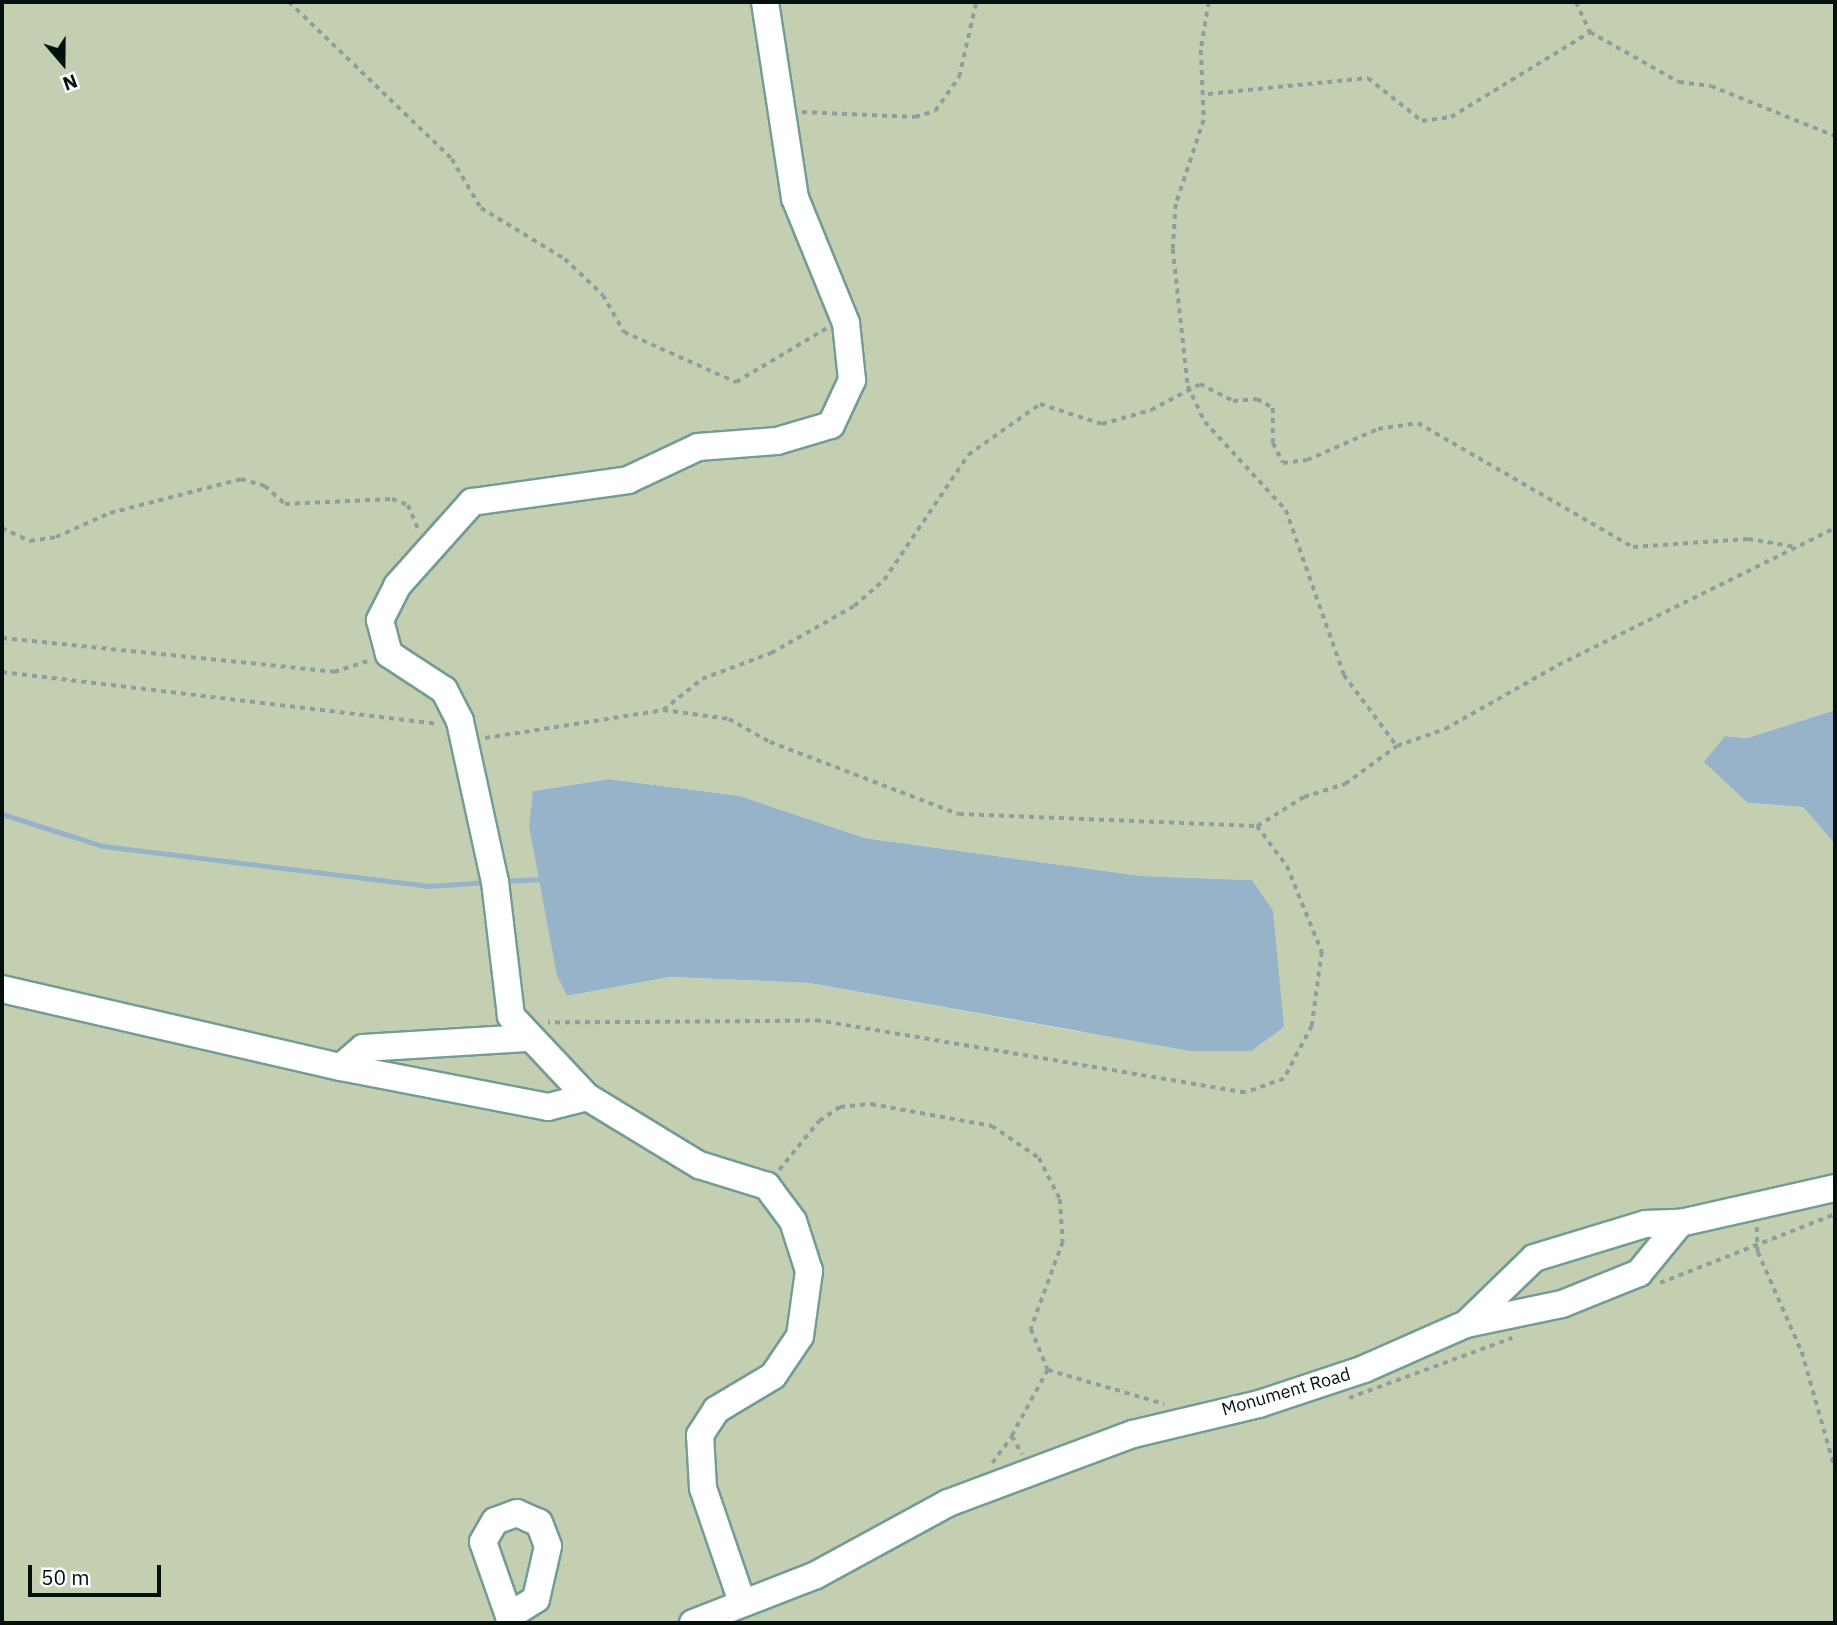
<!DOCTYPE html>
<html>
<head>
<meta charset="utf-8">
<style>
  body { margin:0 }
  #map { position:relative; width:1837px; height:1625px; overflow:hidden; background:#edfefb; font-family:"IBM Plex Sans",sans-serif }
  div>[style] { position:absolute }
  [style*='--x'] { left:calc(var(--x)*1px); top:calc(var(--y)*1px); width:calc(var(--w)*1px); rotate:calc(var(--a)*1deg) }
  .green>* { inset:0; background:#c4cfb2 }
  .water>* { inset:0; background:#96b3ca }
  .stream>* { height:5px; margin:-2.5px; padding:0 2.5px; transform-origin:2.5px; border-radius:2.5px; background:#96b3ca }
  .path>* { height:3.5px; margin-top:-1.75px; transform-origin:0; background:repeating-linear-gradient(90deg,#8f9e9c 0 5px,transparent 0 10px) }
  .roads { filter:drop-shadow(2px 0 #729c95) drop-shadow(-2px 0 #729c95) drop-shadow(0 2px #729c95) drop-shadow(0 -2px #729c95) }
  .minor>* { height:26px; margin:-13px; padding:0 13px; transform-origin:13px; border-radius:13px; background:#fff }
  span { translate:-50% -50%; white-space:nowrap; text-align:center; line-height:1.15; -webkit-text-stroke:7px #fff; paint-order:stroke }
  .street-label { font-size:18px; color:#02100e }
  .frame { position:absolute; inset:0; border:4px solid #02100e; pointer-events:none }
  .north { position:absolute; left:28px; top:28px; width:70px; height:70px; -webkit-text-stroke:5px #fff; paint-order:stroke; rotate:160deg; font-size:19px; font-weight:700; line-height:28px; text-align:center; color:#02100e }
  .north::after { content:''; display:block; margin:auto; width:24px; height:32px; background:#02100e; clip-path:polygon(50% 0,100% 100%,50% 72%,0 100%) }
  .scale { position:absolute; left:28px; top:1565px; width:133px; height:32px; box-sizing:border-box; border:4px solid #02100e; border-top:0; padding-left:9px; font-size:21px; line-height:24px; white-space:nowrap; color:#02100e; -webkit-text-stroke:5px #fff; paint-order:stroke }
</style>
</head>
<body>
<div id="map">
  <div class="green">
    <i style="clip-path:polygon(evenodd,2px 2px,1835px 2px,1835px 710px,1747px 738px,1725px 736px,1748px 803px,1803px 807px,1835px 844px,1835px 1623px,2px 1623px,2px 2px,609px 779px,740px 796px,865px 838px,1142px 876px,1252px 880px,1081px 1032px,809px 983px,670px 977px,567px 996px,557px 976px,533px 791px,609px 779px)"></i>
  </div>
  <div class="water">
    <i style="clip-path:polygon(1835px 710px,1835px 844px,1803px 807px,1748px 803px,1704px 762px,1725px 736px,1747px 738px)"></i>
    <i style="clip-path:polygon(609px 779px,740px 796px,865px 838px,1142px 876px,1252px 880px,1273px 911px,1284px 1027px,1251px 1051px,1190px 1051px,809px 983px,670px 977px,567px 996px,557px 976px,529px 826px,533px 791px)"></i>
  </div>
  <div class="stream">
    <i style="--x:2;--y:814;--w:106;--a:17.6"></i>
    <i style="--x:103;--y:846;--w:327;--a:7"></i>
    <i style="--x:428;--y:886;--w:60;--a:-3.8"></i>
    <i style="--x:501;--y:881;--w:42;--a:-2.7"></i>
  </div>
  <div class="path">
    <i style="--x:289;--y:2;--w:226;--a:43.9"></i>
    <i style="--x:452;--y:159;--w:57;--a:59.4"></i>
    <i style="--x:481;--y:208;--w:98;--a:31.3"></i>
    <i style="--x:565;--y:259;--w:52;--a:43.5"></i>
    <i style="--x:603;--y:295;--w:43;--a:60.4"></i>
    <i style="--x:624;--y:332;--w:123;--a:24.1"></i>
    <i style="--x:736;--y:382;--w:106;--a:-30.7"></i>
    <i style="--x:1209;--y:2;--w:49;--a:99.5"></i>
    <i style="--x:1201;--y:50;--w:70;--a:87.5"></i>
    <i style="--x:1204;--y:120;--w:89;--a:108.4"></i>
    <i style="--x:1176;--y:204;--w:45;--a:93.8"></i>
    <i style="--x:1173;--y:249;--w:138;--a:83.8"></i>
    <i style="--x:1188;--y:386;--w:40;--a:65"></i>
    <i style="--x:1205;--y:422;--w:120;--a:47.4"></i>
    <i style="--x:1286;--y:510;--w:175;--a:70.6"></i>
    <i style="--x:1344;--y:675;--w:89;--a:53.3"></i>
    <i style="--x:1576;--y:2;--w:33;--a:65"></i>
    <i style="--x:1590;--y:32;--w:102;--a:29.3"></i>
    <i style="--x:1679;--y:82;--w:32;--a:7"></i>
    <i style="--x:1711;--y:86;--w:134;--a:22"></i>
    <i style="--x:1208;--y:94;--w:161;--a:-5.7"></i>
    <i style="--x:1368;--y:78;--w:69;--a:38.5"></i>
    <i style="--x:1422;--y:121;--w:29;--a:-8"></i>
    <i style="--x:1451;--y:117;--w:163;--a:-31.4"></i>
    <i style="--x:802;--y:112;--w:113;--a:2.5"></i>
    <i style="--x:915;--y:117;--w:21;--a:-17"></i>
    <i style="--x:935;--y:111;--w:42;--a:-54.8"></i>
    <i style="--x:959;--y:77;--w:77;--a:-77.2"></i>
    <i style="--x:2;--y:528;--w:31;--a:25"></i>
    <i style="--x:30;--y:541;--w:26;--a:-9"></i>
    <i style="--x:56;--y:537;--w:59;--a:-24"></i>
    <i style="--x:110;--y:513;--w:135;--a:-14.5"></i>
    <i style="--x:241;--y:479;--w:25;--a:16"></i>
    <i style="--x:265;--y:486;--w:27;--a:42"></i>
    <i style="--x:285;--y:504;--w:107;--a:-2.7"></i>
    <i style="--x:392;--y:499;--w:17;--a:21"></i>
    <i style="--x:408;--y:505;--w:26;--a:67"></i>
    <i style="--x:2;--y:638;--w:334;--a:5.8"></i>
    <i style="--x:334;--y:672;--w:39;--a:-18"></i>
    <i style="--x:2;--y:672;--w:440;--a:6.8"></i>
    <i style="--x:663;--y:710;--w:50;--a:-38.5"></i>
    <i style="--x:702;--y:679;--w:74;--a:-20.6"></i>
    <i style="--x:771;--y:653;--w:95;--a:-29.5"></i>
    <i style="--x:854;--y:606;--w:40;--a:-41"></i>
    <i style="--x:884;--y:580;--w:151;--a:-56.1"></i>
    <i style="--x:968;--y:455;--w:88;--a:-35.3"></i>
    <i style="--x:1040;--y:404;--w:65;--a:17.9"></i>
    <i style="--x:1102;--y:424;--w:51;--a:-15.9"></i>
    <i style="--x:1151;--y:410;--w:55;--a:-28"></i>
    <i style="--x:1200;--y:384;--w:37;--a:27"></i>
    <i style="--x:1233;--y:401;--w:24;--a:-5"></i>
    <i style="--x:1257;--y:399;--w:18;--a:29"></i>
    <i style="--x:1273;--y:408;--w:35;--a:90"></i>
    <i style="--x:1273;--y:443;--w:22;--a:63"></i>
    <i style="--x:1283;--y:463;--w:24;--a:-7"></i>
    <i style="--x:1307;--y:460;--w:77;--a:-23.6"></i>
    <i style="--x:1378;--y:429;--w:40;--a:-8.5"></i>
    <i style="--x:1418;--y:423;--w:248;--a:30"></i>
    <i style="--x:1633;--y:547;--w:115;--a:-4"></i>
    <i style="--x:1748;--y:539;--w:50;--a:9.3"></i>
    <i style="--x:485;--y:738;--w:180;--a:-8.9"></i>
    <i style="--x:663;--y:710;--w:67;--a:7.8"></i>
    <i style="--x:729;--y:719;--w:47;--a:29.3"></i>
    <i style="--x:770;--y:742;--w:202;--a:20.9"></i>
    <i style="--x:959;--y:814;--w:298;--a:2.3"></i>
    <i style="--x:1257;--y:826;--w:50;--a:53.1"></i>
    <i style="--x:1287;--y:866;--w:93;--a:67.9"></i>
    <i style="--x:1322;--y:952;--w:75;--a:97.7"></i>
    <i style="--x:1312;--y:1026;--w:60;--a:117.8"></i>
    <i style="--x:1284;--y:1079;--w:41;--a:160.3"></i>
    <i style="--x:1245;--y:1093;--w:431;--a:-170.4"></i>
    <i style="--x:820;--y:1021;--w:272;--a:179.6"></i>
    <i style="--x:1257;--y:826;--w:55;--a:-31.7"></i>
    <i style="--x:1304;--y:797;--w:43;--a:-17.6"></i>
    <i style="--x:1345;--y:784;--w:64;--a:-36.2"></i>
    <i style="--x:1397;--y:746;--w:51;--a:-19.5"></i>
    <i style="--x:1445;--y:729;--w:130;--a:-29.5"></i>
    <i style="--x:1558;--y:665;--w:309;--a:-26.3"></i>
    <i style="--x:779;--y:1170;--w:63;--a:-50.8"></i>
    <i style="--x:819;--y:1121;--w:25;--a:-34"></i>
    <i style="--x:840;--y:1107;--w:31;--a:-6"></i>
    <i style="--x:871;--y:1104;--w:123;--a:10.3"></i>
    <i style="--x:992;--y:1126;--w:57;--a:34.2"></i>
    <i style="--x:1039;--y:1158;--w:46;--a:62.9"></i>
    <i style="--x:1060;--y:1199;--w:43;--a:86"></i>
    <i style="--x:1063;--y:1242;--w:93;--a:110.2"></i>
    <i style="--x:1031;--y:1329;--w:44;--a:67.5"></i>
    <i style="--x:1048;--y:1370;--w:75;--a:118.6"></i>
    <i style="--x:1757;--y:1227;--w:25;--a:88"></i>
    <i style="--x:1758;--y:1252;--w:109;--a:66.3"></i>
    <i style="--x:1802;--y:1352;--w:122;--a:74.2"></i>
    <i style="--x:1660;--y:1283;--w:188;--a:-21.5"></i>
    <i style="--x:1048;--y:1370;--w:121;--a:16.3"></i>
    <i style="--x:1349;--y:1398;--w:174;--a:-20.2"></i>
    <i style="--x:992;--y:1463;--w:34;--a:-53"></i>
    <i style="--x:1012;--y:1436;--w:21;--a:61"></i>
  </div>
  <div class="roads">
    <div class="minor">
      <i style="--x:2;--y:989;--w:348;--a:13"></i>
      <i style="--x:341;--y:1067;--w:211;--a:10.9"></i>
      <i style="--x:548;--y:1107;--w:40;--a:-14.4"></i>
      <i style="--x:341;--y:1067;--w:29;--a:-41"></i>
      <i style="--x:363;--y:1048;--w:164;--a:-3.5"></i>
      <i style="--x:1466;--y:1324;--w:95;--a:-44.1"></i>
      <i style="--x:1534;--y:1258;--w:116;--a:-17"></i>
      <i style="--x:1645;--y:1224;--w:35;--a:-2"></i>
      <i style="--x:1680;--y:1223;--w:159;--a:-12.7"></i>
      <i style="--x:742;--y:1602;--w:120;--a:-108.9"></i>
      <i style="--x:703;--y:1488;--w:53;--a:-93.2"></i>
      <i style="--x:700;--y:1435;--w:30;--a:-57"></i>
      <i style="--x:716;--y:1410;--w:66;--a:-30.8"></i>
      <i style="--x:773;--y:1376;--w:48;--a:-56"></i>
      <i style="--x:800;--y:1336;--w:66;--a:-82.1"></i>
      <i style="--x:809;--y:1271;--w:52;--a:-107.7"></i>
      <i style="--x:793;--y:1221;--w:44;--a:-126.6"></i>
      <i style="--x:767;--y:1186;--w:71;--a:-162.8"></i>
      <i style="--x:699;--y:1165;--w:131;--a:-148.7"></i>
      <i style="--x:587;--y:1097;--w:111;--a:-133.2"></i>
      <i style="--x:511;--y:1016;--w:135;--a:-96.8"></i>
      <i style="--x:495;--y:882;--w:165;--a:-102.3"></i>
      <i style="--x:460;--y:721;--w:35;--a:-117"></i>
      <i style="--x:444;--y:690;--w:66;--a:-146.8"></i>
      <i style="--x:389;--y:654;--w:35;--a:-105"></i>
      <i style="--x:380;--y:620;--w:38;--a:-63"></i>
      <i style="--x:397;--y:586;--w:113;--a:-48.2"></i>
      <i style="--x:472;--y:502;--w:158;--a:-8"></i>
      <i style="--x:628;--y:480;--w:77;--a:-25.2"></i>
      <i style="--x:698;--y:447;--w:79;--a:-4.3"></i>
      <i style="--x:777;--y:441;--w:56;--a:-16.5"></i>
      <i style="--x:831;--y:425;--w:50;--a:-65"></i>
      <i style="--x:852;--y:380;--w:57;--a:-96"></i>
      <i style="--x:846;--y:323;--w:135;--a:-112.2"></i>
      <i style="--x:795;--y:198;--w:198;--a:-98.7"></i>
      <i style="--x:509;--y:1616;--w:32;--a:-32"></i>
      <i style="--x:536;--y:1599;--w:54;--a:-77.2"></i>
      <i style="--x:548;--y:1546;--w:25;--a:-111"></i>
      <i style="--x:539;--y:1523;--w:24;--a:-156"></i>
      <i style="--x:517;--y:1513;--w:23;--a:160"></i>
      <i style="--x:495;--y:1521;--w:24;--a:120"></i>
      <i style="--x:483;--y:1542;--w:78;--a:70.6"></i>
      <i style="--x:509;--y:1616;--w:8;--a:67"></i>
      <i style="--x:693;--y:1623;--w:132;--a:-21.3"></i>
      <i style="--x:816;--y:1575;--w:150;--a:-28.6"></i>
      <i style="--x:948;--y:1503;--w:197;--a:-20.5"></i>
      <i style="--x:1133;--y:1434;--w:130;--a:-13.4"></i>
      <i style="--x:1259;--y:1404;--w:111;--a:-18.4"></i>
      <i style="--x:1364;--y:1369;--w:111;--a:-23.8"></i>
      <i style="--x:1466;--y:1324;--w:98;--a:-11.8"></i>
      <i style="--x:1562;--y:1304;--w:83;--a:-21.9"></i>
      <i style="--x:1639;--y:1273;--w:65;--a:-50.6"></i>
    </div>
  </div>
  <div class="street-label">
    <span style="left:1286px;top:1392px;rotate:-16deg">Monument Road</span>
  </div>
  <div class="frame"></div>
  <div class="north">N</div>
  <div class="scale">50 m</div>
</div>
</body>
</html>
